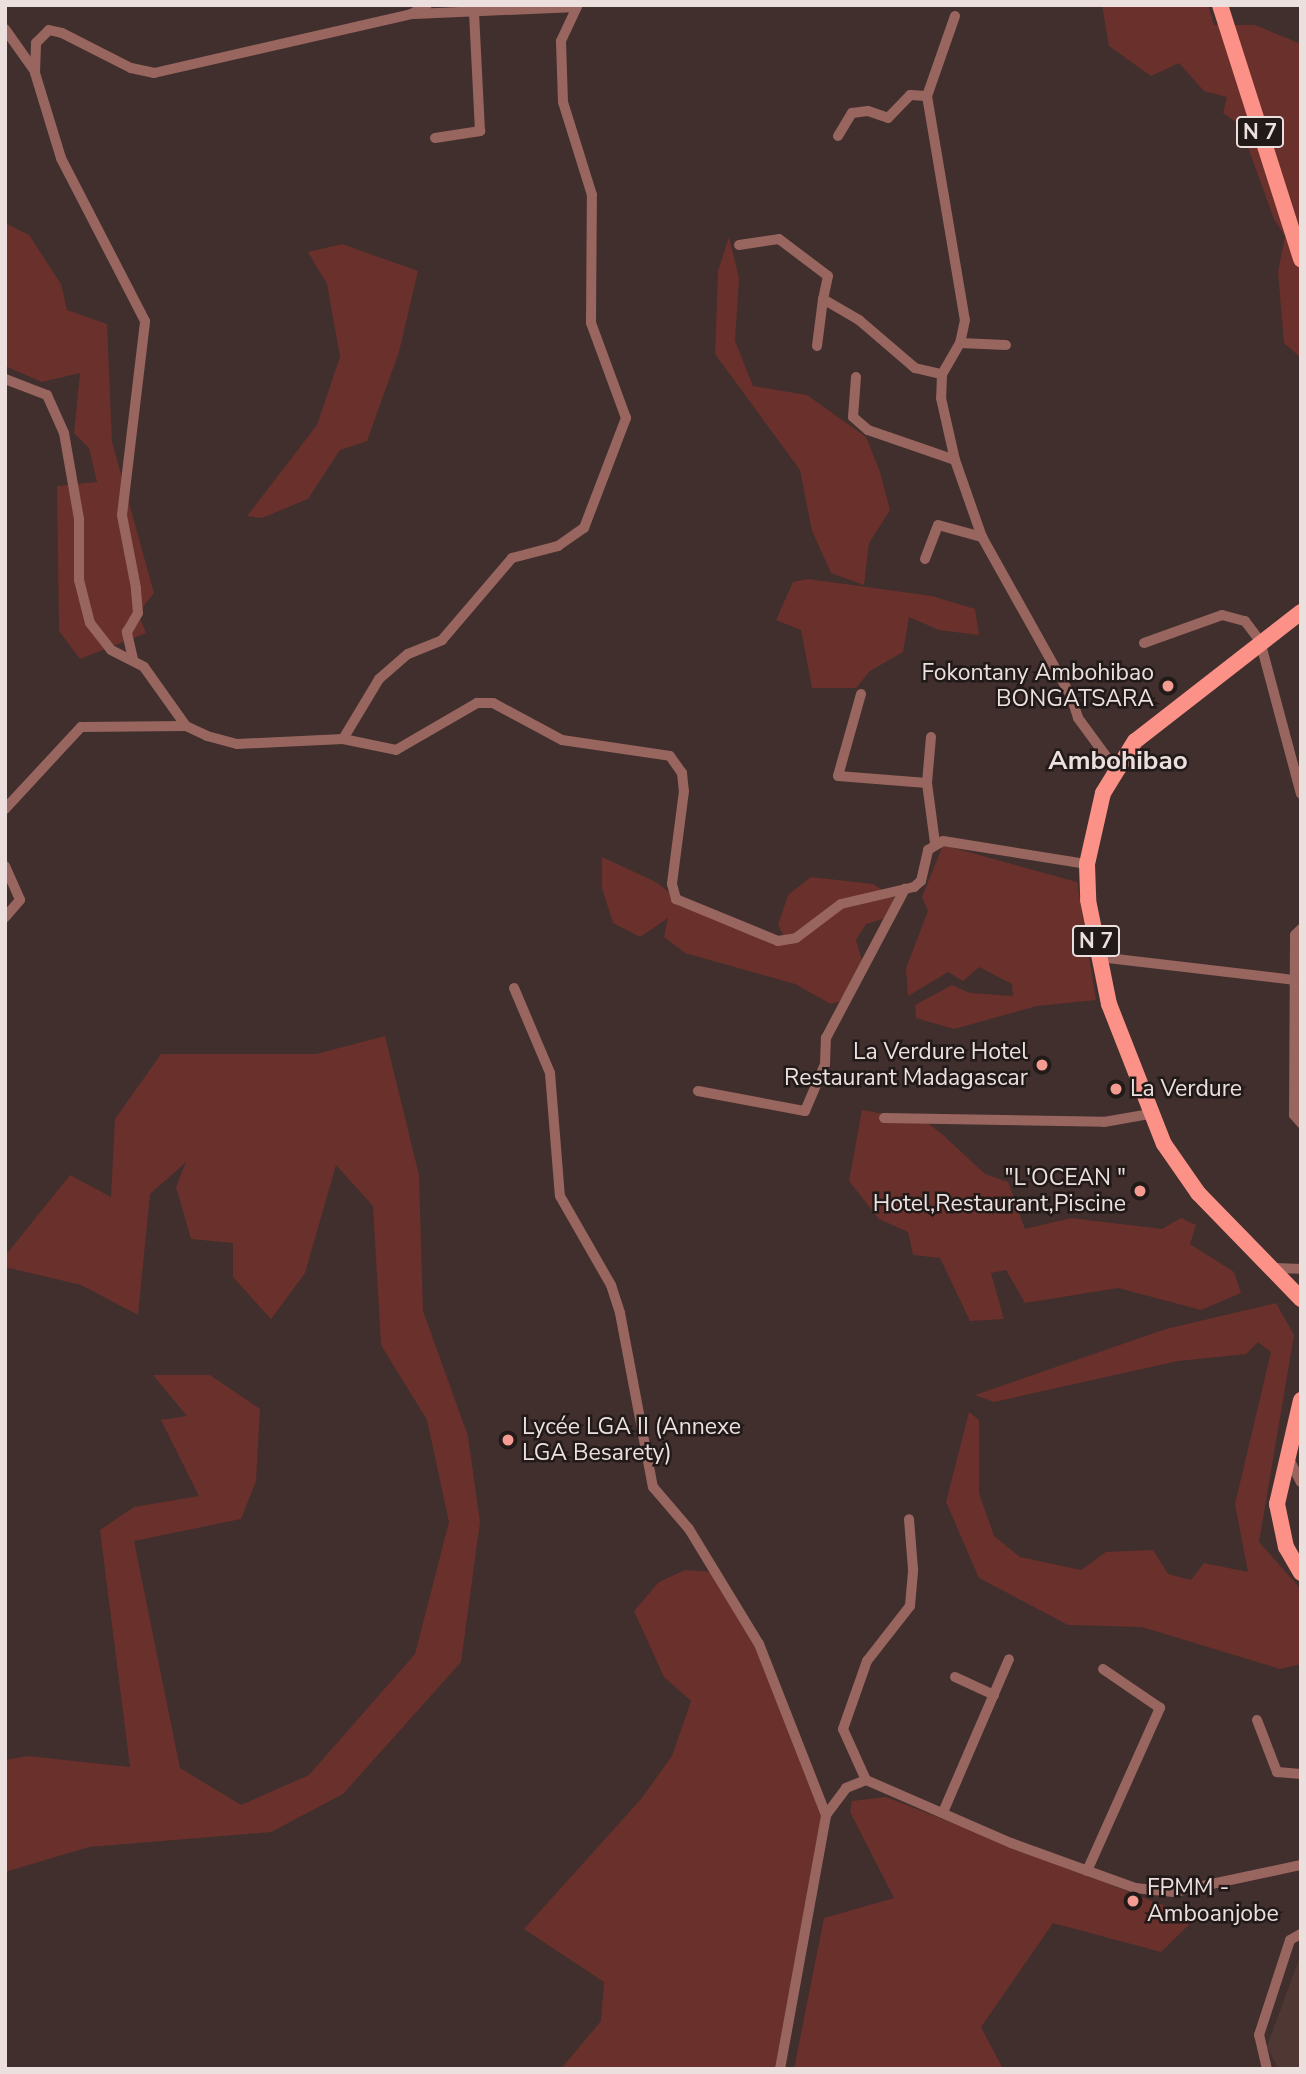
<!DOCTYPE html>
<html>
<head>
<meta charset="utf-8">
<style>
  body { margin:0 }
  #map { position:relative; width:1306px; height:2074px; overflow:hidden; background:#402f2d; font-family:"Nunito Sans",sans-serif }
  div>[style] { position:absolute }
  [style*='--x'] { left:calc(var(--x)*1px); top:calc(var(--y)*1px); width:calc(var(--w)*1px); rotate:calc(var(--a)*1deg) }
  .built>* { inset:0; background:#4f3734 }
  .green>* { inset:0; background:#6a302b }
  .street>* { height:10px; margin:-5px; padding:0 5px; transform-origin:5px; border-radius:5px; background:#99655f }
  .primary>* { height:16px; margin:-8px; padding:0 8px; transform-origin:8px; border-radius:8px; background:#fc9187 }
  .dots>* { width:19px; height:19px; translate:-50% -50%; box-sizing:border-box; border:4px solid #211a19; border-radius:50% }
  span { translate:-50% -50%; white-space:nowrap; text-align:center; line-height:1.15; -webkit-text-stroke:5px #211a19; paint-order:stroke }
  .shield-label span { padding:2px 5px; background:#211a19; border:2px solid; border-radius:5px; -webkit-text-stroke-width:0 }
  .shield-label { font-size:21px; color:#ebe0de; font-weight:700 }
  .poi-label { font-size:23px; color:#ebe0de }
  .right { translate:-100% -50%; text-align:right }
  .left { translate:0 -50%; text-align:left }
  .quarter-label { font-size:26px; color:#ebe0de; font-weight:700 }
  .frame { position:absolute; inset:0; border:7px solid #ebe0de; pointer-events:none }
</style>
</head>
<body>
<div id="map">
  <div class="built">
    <i style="clip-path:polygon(1301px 1954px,1301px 2069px,1278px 2069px,1267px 2046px)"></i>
  </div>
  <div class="green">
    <i style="clip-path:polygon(1102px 5px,1208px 5px,1214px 25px,1255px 25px,1301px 44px,1301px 358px,1284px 343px,1278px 272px,1285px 236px,1274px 219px,1240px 125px,1223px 113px,1227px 97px,1204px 91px,1179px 63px,1151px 76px,1109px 46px)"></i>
    <i style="clip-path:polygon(5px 223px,29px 235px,61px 284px,67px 310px,107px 324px,112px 442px,154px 593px,138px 613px,146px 633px,80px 659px,59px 631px,57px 486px,97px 482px,89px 448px,74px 433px,80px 373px,42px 382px,5px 366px)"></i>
    <i style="clip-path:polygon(729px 237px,739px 278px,735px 341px,753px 386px,807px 395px,866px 437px,880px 472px,890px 510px,869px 543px,864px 585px,831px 573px,812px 531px,800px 470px,715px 354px,718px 271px)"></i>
    <i style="clip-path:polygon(342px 244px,418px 271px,399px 352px,367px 441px,340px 450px,308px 499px,262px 518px,247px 516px,317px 425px,340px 357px,327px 284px,308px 252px)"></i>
    <i style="clip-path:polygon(808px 579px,932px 596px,975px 609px,979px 635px,939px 630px,909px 617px,903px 652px,870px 671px,856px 688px,812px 688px,801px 630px,776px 620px,793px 582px)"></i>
    <i style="clip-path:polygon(943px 845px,1077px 882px,1096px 1000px,1037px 1006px,954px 1029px,916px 1018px,915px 1005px,952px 985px,970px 993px,1013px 996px,1012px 984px,979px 967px,963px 981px,948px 972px,908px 996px,906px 968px,928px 911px,922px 897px)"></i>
    <i style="clip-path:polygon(602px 857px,656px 882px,679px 900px,788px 945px,778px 925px,788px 895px,811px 877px,873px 884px,902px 903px,886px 918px,866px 924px,856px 940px,862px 961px,854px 997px,831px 1004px,795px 984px,685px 953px,664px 937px,668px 918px,640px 937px,613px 923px,602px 888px)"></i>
    <i style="clip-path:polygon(385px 1036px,419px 1175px,423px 1311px,468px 1436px,480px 1522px,461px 1662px,343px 1794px,271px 1832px,89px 1847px,5px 1872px,5px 1760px,28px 1756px,130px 1767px,100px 1530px,134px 1507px,199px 1496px,161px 1420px,187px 1416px,153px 1375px,210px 1375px,260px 1409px,256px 1481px,241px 1519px,134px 1541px,180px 1768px,241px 1805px,309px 1775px,415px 1654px,449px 1522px,427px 1420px,381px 1345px,373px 1206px,336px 1165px,305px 1273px,271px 1319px,233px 1277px,233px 1243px,191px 1239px,176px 1187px,186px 1162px,150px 1194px,138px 1315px,81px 1285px,5px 1267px,5px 1256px,70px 1175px,111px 1197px,115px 1119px,161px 1054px,316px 1054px)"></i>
    <i style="clip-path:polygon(862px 1110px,925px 1121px,943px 1135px,985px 1174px,1008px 1182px,1025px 1229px,1071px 1218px,1162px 1229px,1181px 1218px,1196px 1225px,1190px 1244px,1234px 1272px,1241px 1293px,1201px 1310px,1118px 1288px,1025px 1303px,1006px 1270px,991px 1273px,1004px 1319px,970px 1321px,940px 1258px,913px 1255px,908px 1232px,879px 1219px,849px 1181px)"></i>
    <i style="clip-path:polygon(1276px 1303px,1294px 1335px,1259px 1542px,1301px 1589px,1301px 1664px,1280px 1669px,1142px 1627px,1068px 1625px,979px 1578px,946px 1502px,969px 1412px,979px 1420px,979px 1493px,994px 1536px,1020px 1557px,1081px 1570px,1106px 1552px,1153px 1550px,1168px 1574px,1191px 1580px,1204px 1563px,1248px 1572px,1235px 1504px,1271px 1352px,1258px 1342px,1246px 1354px,1178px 1361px,994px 1402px,975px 1395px,1166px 1329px)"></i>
    <i style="clip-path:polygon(685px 1570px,715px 1572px,768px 1669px,826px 1815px,778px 2069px,561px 2069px,601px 2021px,604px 1982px,524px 1929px,641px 1799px,672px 1756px,691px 1701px,664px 1677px,634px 1611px,659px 1582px)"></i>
    <i style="clip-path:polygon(886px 1797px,1196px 1918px,1161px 1952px,1053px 1923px,981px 2027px,1003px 2069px,794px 2069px,824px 1918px,894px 1898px,850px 1812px,852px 1801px)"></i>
  </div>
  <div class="street">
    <i style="--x:414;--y:14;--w:163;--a:-2.5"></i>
    <i style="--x:955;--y:16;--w:85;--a:109.3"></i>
    <i style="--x:927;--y:96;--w:227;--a:80.4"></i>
    <i style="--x:965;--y:320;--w:24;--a:102"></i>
    <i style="--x:960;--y:343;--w:36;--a:120"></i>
    <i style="--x:942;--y:374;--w:24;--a:92"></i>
    <i style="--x:941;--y:398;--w:64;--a:77.3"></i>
    <i style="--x:955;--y:460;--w:82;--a:70.7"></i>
    <i style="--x:982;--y:537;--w:182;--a:60.8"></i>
    <i style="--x:1071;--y:696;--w:23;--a:72"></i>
    <i style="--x:1078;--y:718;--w:61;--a:53.7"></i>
    <i style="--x:5;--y:29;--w:50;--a:54.7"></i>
    <i style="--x:838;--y:136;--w:27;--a:-59"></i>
    <i style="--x:852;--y:113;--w:16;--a:-7"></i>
    <i style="--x:868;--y:111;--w:21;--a:19"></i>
    <i style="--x:888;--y:118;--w:32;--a:-46"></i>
    <i style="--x:910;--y:95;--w:17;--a:3"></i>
    <i style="--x:435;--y:138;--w:46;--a:-8.8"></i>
    <i style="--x:480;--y:131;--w:117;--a:-92.9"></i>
    <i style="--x:739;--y:245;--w:40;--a:-8.5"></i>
    <i style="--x:779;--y:239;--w:61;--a:37.1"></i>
    <i style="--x:828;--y:276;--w:24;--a:102"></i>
    <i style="--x:823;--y:299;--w:42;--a:30.3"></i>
    <i style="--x:859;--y:320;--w:74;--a:40.6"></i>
    <i style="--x:915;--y:368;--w:28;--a:13"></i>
    <i style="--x:960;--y:343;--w:46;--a:2.5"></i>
    <i style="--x:817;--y:346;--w:47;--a:-82.7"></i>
    <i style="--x:856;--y:377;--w:40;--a:94.3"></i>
    <i style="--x:853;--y:417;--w:20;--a:41"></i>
    <i style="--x:868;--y:430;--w:92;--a:19"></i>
    <i style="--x:5;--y:379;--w:45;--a:20.9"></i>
    <i style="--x:47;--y:395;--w:42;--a:65.9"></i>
    <i style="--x:64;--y:433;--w:87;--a:80.1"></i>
    <i style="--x:79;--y:519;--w:61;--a:90"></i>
    <i style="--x:79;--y:580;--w:44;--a:75.7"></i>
    <i style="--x:90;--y:623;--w:34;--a:52"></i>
    <i style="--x:111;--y:650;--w:37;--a:27"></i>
    <i style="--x:144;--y:667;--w:72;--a:54.6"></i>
    <i style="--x:186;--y:726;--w:23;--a:25"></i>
    <i style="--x:207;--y:736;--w:31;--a:15"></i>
    <i style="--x:237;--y:744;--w:106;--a:-2.7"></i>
    <i style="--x:343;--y:739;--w:54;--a:11.7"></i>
    <i style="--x:396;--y:750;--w:94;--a:-30.1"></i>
    <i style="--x:477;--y:703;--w:16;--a:0"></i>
    <i style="--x:493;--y:703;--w:78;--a:28.2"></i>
    <i style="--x:562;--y:740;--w:109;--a:8.4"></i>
    <i style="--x:670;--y:756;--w:21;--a:55"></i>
    <i style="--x:682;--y:773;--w:18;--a:84"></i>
    <i style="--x:684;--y:791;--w:94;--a:97.4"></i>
    <i style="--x:672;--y:884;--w:16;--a:75"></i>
    <i style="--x:676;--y:899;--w:110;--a:22.4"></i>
    <i style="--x:778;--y:941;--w:18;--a:-9"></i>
    <i style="--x:796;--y:938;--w:56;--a:-37.1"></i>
    <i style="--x:841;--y:904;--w:75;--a:-13.1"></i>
    <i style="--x:914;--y:887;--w:9;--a:-41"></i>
    <i style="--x:921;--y:881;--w:32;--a:-77"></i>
    <i style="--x:928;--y:850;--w:17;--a:-31"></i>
    <i style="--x:943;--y:841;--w:146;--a:9.1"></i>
    <i style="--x:925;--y:559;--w:36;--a:-69"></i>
    <i style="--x:938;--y:525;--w:46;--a:15.3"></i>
    <i style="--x:1144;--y:643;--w:83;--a:-19.7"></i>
    <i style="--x:1222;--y:615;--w:24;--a:15"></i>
    <i style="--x:1245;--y:621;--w:25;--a:53"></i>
    <i style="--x:1260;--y:641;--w:158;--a:75"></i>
    <i style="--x:133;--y:659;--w:28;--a:-103"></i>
    <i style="--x:127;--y:632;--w:22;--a:-60"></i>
    <i style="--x:138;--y:613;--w:25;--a:-95"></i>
    <i style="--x:136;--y:588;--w:74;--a:-100.9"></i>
    <i style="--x:122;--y:515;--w:195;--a:-83.2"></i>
    <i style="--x:145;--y:321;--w:183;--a:-117.3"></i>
    <i style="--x:61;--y:158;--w:89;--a:-107"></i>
    <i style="--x:35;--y:73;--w:30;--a:-88"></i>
    <i style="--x:36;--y:43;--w:18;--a:-45"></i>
    <i style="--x:49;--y:30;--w:13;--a:13"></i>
    <i style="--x:62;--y:33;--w:77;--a:26.9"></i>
    <i style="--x:131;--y:68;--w:24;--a:12"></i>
    <i style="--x:154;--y:73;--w:264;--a:-12.9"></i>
    <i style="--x:411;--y:14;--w:18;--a:-29"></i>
    <i style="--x:861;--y:694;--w:85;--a:105.7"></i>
    <i style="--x:838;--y:776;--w:89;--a:4.5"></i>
    <i style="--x:931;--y:737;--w:46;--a:95"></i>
    <i style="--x:927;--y:783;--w:61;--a:82.4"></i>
    <i style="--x:343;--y:739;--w:70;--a:-59"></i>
    <i style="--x:379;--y:679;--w:38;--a:-41"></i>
    <i style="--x:408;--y:654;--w:37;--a:-22"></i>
    <i style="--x:442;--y:640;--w:108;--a:-49.5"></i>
    <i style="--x:512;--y:558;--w:48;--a:-14.6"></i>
    <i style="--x:558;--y:546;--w:32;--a:-35"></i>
    <i style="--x:584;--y:528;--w:118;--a:-69.1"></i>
    <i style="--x:626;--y:418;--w:101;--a:-110.2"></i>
    <i style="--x:591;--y:323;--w:128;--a:-89.6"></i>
    <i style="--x:592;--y:195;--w:97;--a:-107.3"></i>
    <i style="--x:563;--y:102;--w:61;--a:-91.9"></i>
    <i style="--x:561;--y:41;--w:40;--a:-65"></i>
    <i style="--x:5;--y:809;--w:112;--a:-47.2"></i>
    <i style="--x:81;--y:727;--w:105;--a:-0.5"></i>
    <i style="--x:5;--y:866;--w:37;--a:66"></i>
    <i style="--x:20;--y:900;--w:23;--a:131"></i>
    <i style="--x:1301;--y:929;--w:8;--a:135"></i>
    <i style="--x:1295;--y:935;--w:180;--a:90.3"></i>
    <i style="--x:1294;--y:1115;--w:11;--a:49"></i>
    <i style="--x:1099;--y:957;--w:196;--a:6.7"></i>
    <i style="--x:514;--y:988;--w:92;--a:67"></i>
    <i style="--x:550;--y:1073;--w:123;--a:85.4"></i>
    <i style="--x:560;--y:1196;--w:103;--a:60.2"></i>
    <i style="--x:611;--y:1285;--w:29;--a:72"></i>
    <i style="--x:620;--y:1313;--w:177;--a:79.3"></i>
    <i style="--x:653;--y:1487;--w:55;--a:49.4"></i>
    <i style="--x:689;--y:1529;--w:135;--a:58.7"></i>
    <i style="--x:759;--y:1644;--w:184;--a:68.6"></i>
    <i style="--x:698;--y:1091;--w:109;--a:10.6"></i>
    <i style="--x:805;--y:1111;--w:51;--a:-66.9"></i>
    <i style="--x:825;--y:1064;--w:26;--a:-88"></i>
    <i style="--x:826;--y:1038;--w:169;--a:-62.1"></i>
    <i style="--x:884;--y:1118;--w:220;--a:1"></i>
    <i style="--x:1104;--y:1122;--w:47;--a:-9.9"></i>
    <i style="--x:1276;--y:1268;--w:25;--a:2"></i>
    <i style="--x:1288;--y:1457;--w:28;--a:63"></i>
    <i style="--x:955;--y:1677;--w:43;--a:24.8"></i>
    <i style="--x:1257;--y:1720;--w:56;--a:69"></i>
    <i style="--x:1277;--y:1772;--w:24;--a:5"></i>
    <i style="--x:866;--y:1780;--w:56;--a:-114.3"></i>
    <i style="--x:843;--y:1729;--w:72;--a:-70.6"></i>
    <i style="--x:867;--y:1661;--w:70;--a:-52"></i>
    <i style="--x:910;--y:1606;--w:37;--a:-85"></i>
    <i style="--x:913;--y:1569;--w:50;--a:-94.6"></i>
    <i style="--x:944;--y:1810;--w:164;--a:-66.7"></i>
    <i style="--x:1087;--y:1871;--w:179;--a:-65.9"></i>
    <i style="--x:1160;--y:1708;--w:69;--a:-145.6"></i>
    <i style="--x:780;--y:2069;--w:258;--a:-79.7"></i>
    <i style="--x:826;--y:1815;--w:34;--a:-53"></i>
    <i style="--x:846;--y:1788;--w:22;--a:-22"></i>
    <i style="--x:866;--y:1780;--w:158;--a:23.5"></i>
    <i style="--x:1011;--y:1843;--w:132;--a:19.9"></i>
    <i style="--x:1135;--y:1888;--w:39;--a:6"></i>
    <i style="--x:1174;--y:1892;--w:130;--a:-12"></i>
    <i style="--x:1267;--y:2069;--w:35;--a:-103"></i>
    <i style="--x:1259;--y:2035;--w:100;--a:-71.9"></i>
    <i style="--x:1290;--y:1940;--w:13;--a:-29"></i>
  </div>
  <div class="primary">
    <i style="--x:1220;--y:5;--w:267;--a:72.3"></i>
    <i style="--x:1301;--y:612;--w:210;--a:142.1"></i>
    <i style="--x:1135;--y:741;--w:61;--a:121.6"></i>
    <i style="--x:1103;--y:793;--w:73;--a:102.7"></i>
    <i style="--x:1087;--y:864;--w:36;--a:88"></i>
    <i style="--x:1088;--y:900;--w:106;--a:78.6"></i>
    <i style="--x:1109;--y:1004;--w:150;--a:68.6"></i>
    <i style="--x:1164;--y:1144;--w:60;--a:55.2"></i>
    <i style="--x:1198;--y:1193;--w:148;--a:45.8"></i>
    <i style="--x:1301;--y:1400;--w:107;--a:103"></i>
    <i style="--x:1277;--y:1504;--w:44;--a:78.2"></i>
    <i style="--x:1286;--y:1547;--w:30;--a:60"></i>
  </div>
  <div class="dots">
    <i style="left:1168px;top:686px;background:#f59c92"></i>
    <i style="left:1042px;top:1065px;background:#f59c92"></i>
    <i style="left:1116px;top:1089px;background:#f59c92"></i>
    <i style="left:1140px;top:1191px;background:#f59c92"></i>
    <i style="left:508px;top:1440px;background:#f59c92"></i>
    <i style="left:1133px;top:1901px;background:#f59c92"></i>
  </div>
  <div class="shield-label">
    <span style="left:1260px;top:132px">N 7</span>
    <span style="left:1096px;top:941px">N 7</span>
  </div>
  <div class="poi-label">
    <span class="right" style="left:1154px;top:686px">Fokontany Ambohibao<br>BONGATSARA</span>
    <span class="right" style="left:1028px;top:1065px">La Verdure Hotel<br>Restaurant Madagascar</span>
    <span class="left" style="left:1130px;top:1089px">La Verdure</span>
    <span class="right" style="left:1126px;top:1191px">"L'OCEAN "<br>Hotel,Restaurant,Piscine</span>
    <span class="left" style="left:522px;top:1440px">Lycée LGA II (Annexe<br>LGA Besarety)</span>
    <span class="left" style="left:1147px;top:1901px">FPMM -<br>Amboanjobe</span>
  </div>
  <div class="quarter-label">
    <span style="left:1118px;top:761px">Ambohibao</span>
  </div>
  <div class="frame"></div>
</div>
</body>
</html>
